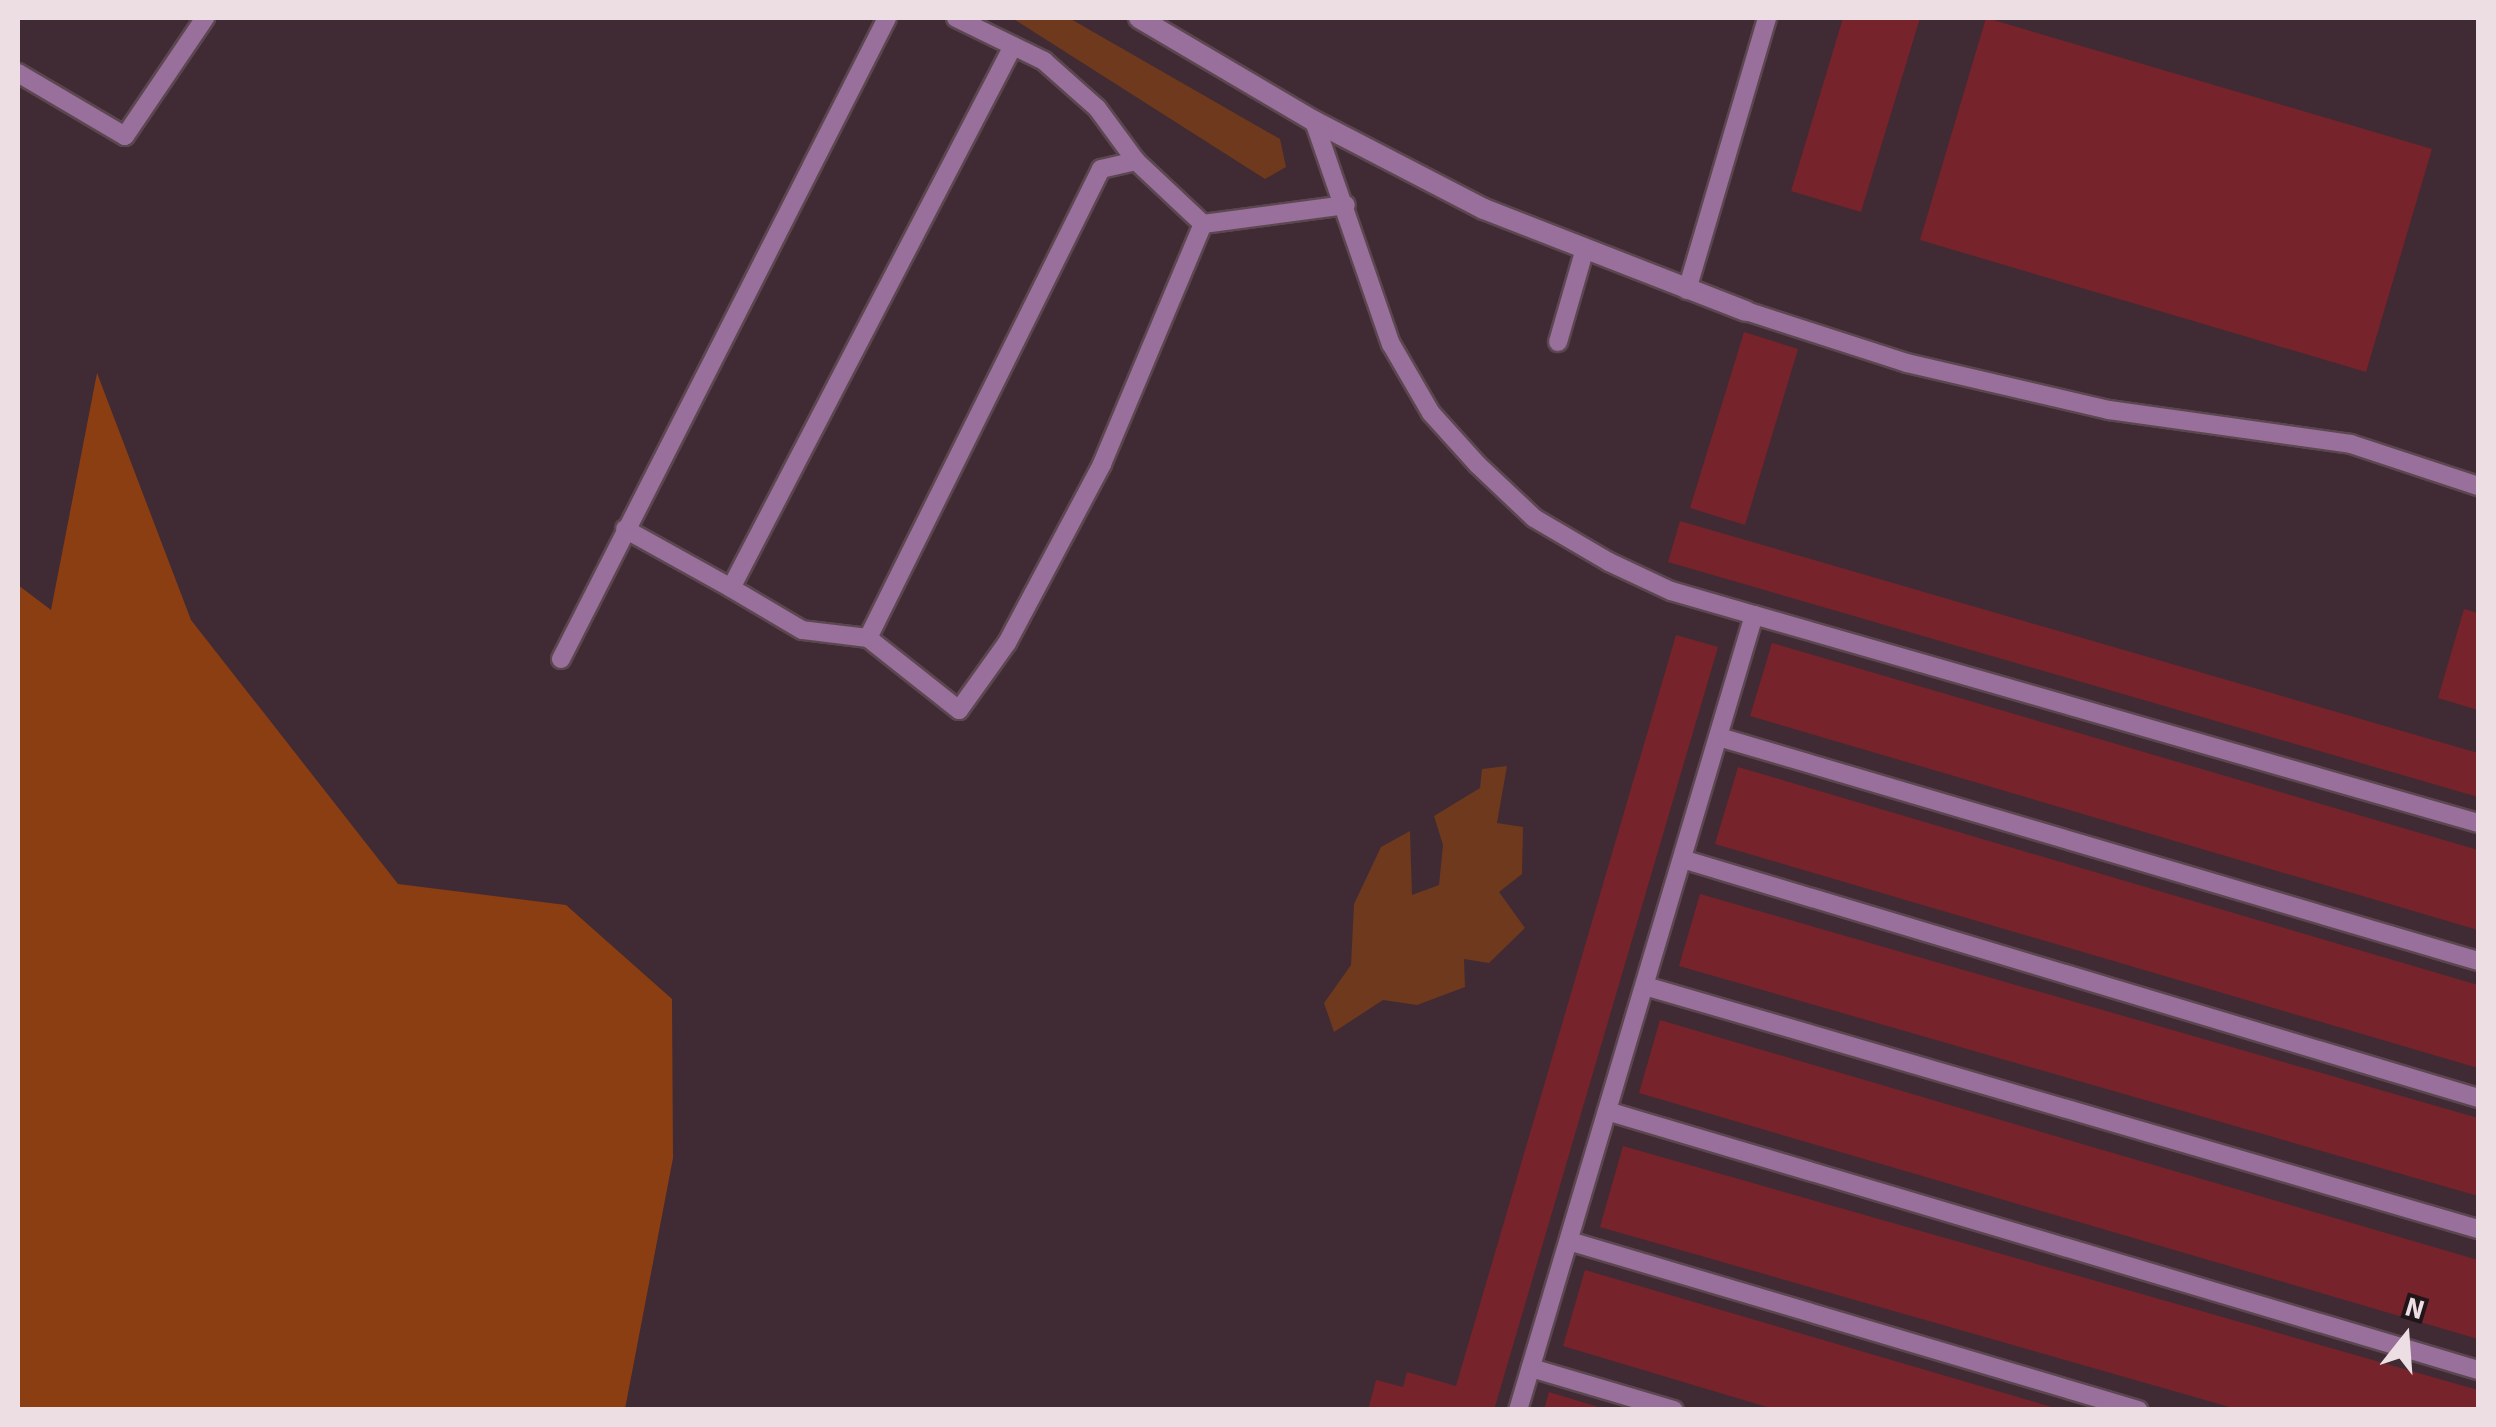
<!DOCTYPE html>
<html>
<head>
<meta charset="utf-8">
<style>
  body { margin:0 }
  #map { position:relative; width:2496px; height:1427px; overflow:hidden; background:#402a34; font-family:"Source Sans 3",sans-serif }
  div>[style] { position:absolute }
  [style*='--x'] { left:calc(var(--x)*1px); top:calc(var(--y)*1px); width:calc(var(--w)*1px); rotate:calc(var(--a)*1deg) }
  .green>* { inset:0; background:#6e391d }
  .forest>* { inset:0; background:#8a3e12 }
  .building>* { inset:0; background:#77232b }
  .roads { filter:drop-shadow(2px 0 #5c4750) drop-shadow(-2px 0 #5c4750) drop-shadow(0 2px #5c4750) drop-shadow(0 -2px #5c4750) }
  .lane>* { height:18px; margin:-9px; padding:0 9px; transform-origin:9px; border-radius:9px; background:#99709b }
  .street>* { height:20px; margin:-10px; padding:0 10px; transform-origin:10px; border-radius:10px; background:#99709b }
  span { translate:-50% -50%; white-space:nowrap; text-align:center; line-height:1.15; -webkit-text-stroke:8px #20161a; paint-order:stroke }
  .frame { position:absolute; inset:0; border:20px solid #eddee4; pointer-events:none }
  .north { position:absolute; left:2356px; top:1287px; width:100px; height:100px; -webkit-text-stroke:8px #20161a; paint-order:stroke; rotate:17deg; font-size:28px; font-weight:700; line-height:40px; text-align:center; color:#eddee4 }
  .north::after { content:''; display:block; margin:auto; width:35px; height:45px; background:#eddee4; clip-path:polygon(50% 0,100% 100%,50% 72%,0 100%) }
</style>
</head>
<body>
<div id="map">
  <div class="green">
    <i style="clip-path:polygon(1012px 18px,1069px 18px,1280px 139px,1286px 167px,1265px 179px)"></i>
    <i style="clip-path:polygon(1507px 766px,1497px 823px,1523px 827px,1522px 874px,1499px 892px,1525px 928px,1489px 963px,1464px 959px,1465px 987px,1417px 1005px,1383px 1000px,1334px 1032px,1324px 1003px,1351px 965px,1354px 904px,1381px 847px,1410px 831px,1412px 895px,1439px 885px,1443px 845px,1434px 816px,1480px 788px,1482px 769px)"></i>
  </div>
  <div class="forest">
    <i style="clip-path:polygon(97px 373px,191px 620px,398px 884px,566px 905px,672px 999px,673px 1158px,625px 1409px,18px 1409px,18px 585px,51px 610px)"></i>
  </div>
  <div class="building">
    <i style="clip-path:polygon(1843px 18px,1920px 18px,1861px 212px,1791px 191px)"></i>
    <i style="clip-path:polygon(1986px 18px,2432px 149px,2366px 372px,1920px 240px)"></i>
    <i style="clip-path:polygon(1744px 332px,1798px 349px,1745px 525px,1690px 508px)"></i>
    <i style="clip-path:polygon(1680px 521px,2478px 753px,2478px 797px,1668px 562px)"></i>
    <i style="clip-path:polygon(2464px 609px,2478px 613px,2478px 710px,2438px 698px)"></i>
    <i style="clip-path:polygon(1676px 635px,1718px 647px,1494px 1410px,1368px 1410px,1376px 1380px,1403px 1387px,1407px 1372px,1456px 1386px)"></i>
    <i style="clip-path:polygon(1772px 643px,2478px 850px,2478px 930px,1750px 716px)"></i>
    <i style="clip-path:polygon(1738px 767px,2478px 985px,2478px 1068px,1715px 844px)"></i>
    <i style="clip-path:polygon(1700px 894px,2478px 1118px,2478px 1196px,1679px 966px)"></i>
    <i style="clip-path:polygon(1660px 1020px,2478px 1260px,2478px 1339px,1639px 1093px)"></i>
    <i style="clip-path:polygon(1623px 1146px,2478px 1390px,2478px 1410px,2240px 1410px,1600px 1227px)"></i>
    <i style="clip-path:polygon(1585px 1270px,2055px 1408px,2055px 1410px,1777px 1410px,1563px 1346px)"></i>
    <i style="clip-path:polygon(1549px 1392px,1605px 1409px,1605px 1410px,1544px 1410px)"></i>
  </div>
  <div class="roads">
    <div class="lane">
      <i style="--x:956;--y:18;--w:98;--a:26"></i>
      <i style="--x:1044;--y:61;--w:71;--a:41.6"></i>
      <i style="--x:1097;--y:108;--w:66;--a:53.7"></i>
      <i style="--x:1136;--y:161;--w:36;--a:167"></i>
      <i style="--x:1101;--y:169;--w:524;--a:116.42"></i>
      <i style="--x:868;--y:638;--w:116;--a:38.4"></i>
      <i style="--x:959;--y:710;--w:82;--a:-54.4"></i>
      <i style="--x:1007;--y:643;--w:203;--a:-62"></i>
      <i style="--x:1102;--y:464;--w:260;--a:-67.2"></i>
      <i style="--x:1203;--y:224;--w:144;--a:-7.6"></i>
      <i style="--x:18;--y:73;--w:124;--a:30.5"></i>
      <i style="--x:125;--y:136;--w:143;--a:-55.9"></i>
      <i style="--x:1314;--y:121;--w:236;--a:71"></i>
      <i style="--x:1391;--y:344;--w:80;--a:59.9"></i>
      <i style="--x:1431;--y:413;--w:70;--a:47.9"></i>
      <i style="--x:1478;--y:465;--w:77;--a:43.4"></i>
      <i style="--x:1534;--y:518;--w:87;--a:30.4"></i>
      <i style="--x:1609;--y:562;--w:68;--a:25.1"></i>
      <i style="--x:1671;--y:591;--w:86;--a:16.1"></i>
      <i style="--x:1754;--y:615;--w:829;--a:106.53"></i>
      <i style="--x:1136;--y:161;--w:92;--a:43.2"></i>
      <i style="--x:1687;--y:290;--w:284;--a:-73.6"></i>
      <i style="--x:1746;--y:311;--w:169;--a:17.9"></i>
      <i style="--x:1907;--y:363;--w:207;--a:13.1"></i>
      <i style="--x:2109;--y:410;--w:244;--a:8"></i>
      <i style="--x:2351;--y:444;--w:134;--a:18.3"></i>
      <i style="--x:1558;--y:342;--w:94;--a:-73.9"></i>
      <i style="--x:625;--y:529;--w:121;--a:29.1"></i>
      <i style="--x:1754;--y:615;--w:753;--a:16.03"></i>
      <i style="--x:868;--y:638;--w:66;--a:-173.1"></i>
      <i style="--x:802;--y:630;--w:82;--a:-149.4"></i>
      <i style="--x:731;--y:588;--w:611;--a:-62.51"></i>
      <i style="--x:561;--y:659;--w:719;--a:-63.04"></i>
      <i style="--x:1719;--y:737;--w:791;--a:16.44"></i>
      <i style="--x:1682;--y:859;--w:831;--a:16.71"></i>
      <i style="--x:1645;--y:986;--w:868;--a:16.26"></i>
      <i style="--x:1607;--y:1111;--w:909;--a:16.56"></i>
      <i style="--x:1569;--y:1241;--w:594;--a:16.54"></i>
      <i style="--x:1531;--y:1368;--w:149;--a:16.4"></i>
    </div>
    <div class="street">
      <i style="--x:1139;--y:18;--w:203;--a:30.5"></i>
      <i style="--x:1314;--y:121;--w:191;--a:27.4"></i>
      <i style="--x:1484;--y:209;--w:281;--a:21.3"></i>
    </div>
  </div>
  <div class="frame"></div>
  <div class="north">N</div>
</div>
</body>
</html>
